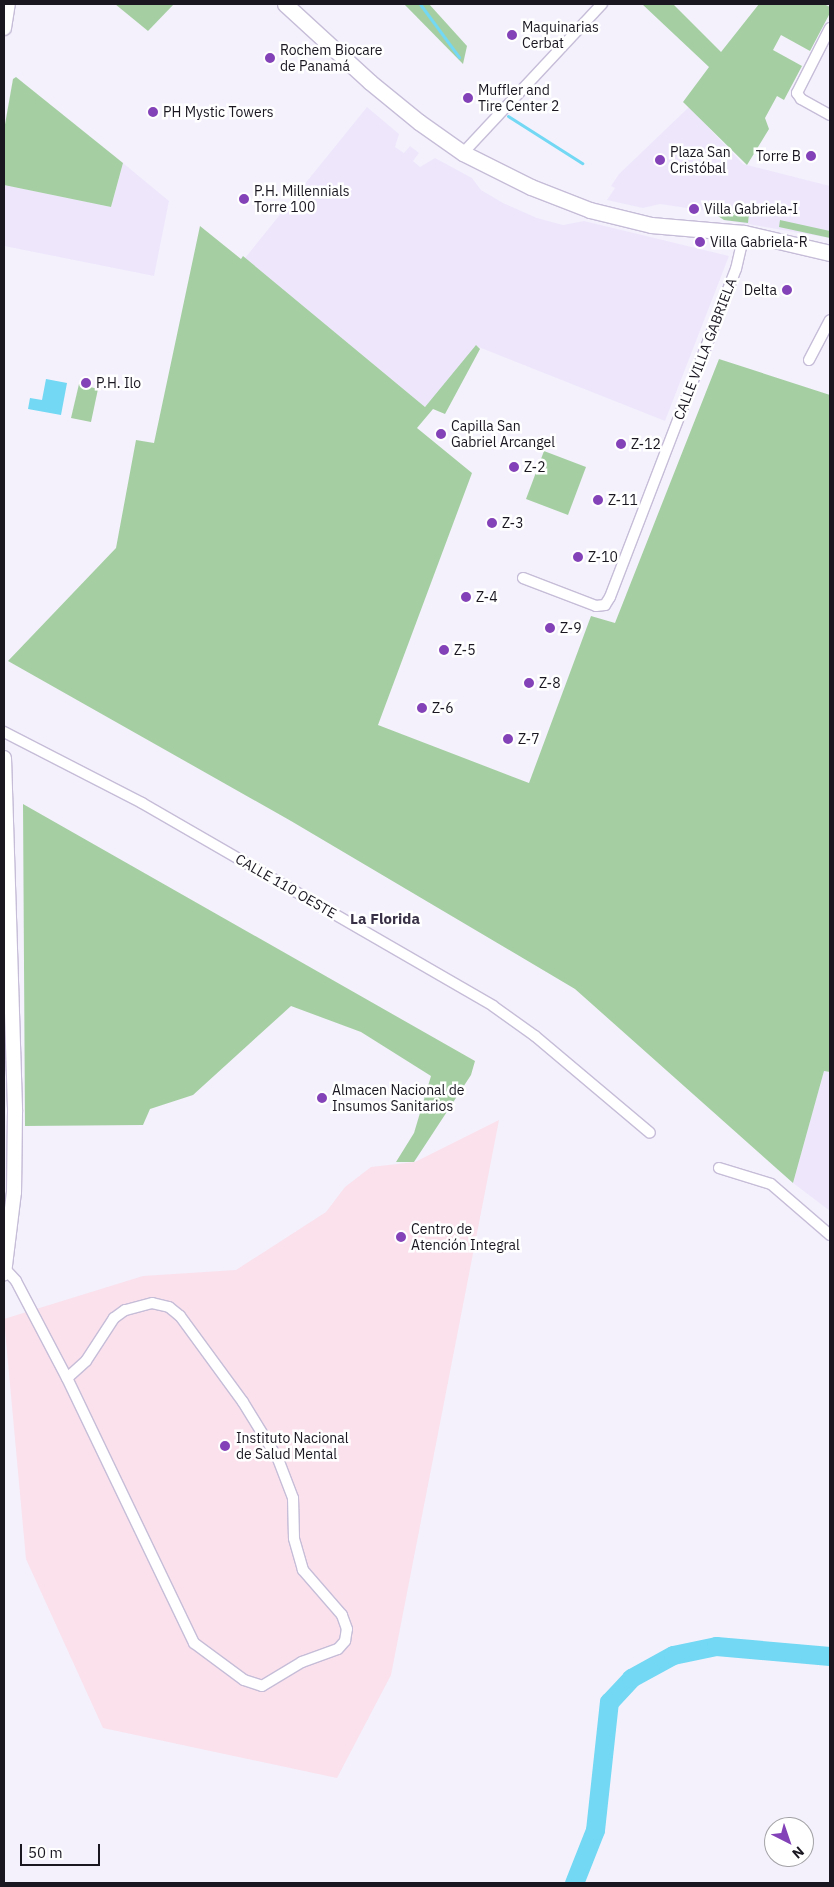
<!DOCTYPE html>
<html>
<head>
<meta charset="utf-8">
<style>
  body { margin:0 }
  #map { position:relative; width:834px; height:1887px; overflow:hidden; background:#f4f1fc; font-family:"IBM Plex Sans",sans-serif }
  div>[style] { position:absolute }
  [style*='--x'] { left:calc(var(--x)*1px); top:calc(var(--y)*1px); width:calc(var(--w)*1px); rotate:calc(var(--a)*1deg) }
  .built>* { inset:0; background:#eee7fc }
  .medical>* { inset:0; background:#fae1ec }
  .green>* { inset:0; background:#a5cfa3 }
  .water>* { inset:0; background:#72d8f3 }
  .stream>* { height:3px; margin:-1.5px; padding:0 1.5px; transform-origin:1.5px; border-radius:1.5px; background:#72d8f3 }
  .river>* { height:19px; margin:-9.5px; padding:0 9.5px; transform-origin:9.5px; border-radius:9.5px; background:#72d8f3 }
  .roads { filter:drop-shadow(1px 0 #c6bdd8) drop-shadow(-1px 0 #c6bdd8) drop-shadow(0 1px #c6bdd8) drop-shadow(0 -1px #c6bdd8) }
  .street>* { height:10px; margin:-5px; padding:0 5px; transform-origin:5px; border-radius:5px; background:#fff }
  .secondary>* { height:14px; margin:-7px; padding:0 7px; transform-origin:7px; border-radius:7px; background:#fff }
  .primary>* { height:15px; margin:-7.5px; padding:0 7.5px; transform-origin:7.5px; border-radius:7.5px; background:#fff }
  .dots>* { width:14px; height:14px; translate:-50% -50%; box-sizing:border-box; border:2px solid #fff; border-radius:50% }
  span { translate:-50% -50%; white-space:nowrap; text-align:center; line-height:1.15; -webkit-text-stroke:5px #fff; paint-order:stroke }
  .poi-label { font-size:14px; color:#1a1721 }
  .left { translate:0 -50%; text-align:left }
  .right { translate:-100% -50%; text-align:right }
  .street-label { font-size:14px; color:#1a1721 }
  .neighbourhood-label { font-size:15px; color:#383146; font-weight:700 }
  .frame { position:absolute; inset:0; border:5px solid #1a1721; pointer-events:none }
  .north { position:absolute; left:764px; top:1817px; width:50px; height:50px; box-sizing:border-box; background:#fff; border:1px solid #a3a2a6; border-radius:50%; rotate:139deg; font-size:14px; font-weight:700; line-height:20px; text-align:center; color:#1a1721 }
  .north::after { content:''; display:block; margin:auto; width:18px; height:22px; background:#8342b7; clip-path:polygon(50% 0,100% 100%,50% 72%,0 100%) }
  .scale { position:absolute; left:20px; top:1844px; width:80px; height:22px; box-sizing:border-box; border:2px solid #1a1721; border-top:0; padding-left:6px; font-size:15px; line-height:18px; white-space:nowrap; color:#1a1721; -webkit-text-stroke:4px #fff; paint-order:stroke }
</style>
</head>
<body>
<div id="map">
  <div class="built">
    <i style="clip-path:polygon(367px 107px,399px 134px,395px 147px,404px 153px,410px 146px,419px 153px,413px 161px,420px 167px,435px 158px,472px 178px,481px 190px,503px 203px,537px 218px,563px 225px,584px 221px,729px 256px,665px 421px,476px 346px,425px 407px,245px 258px)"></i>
    <i style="clip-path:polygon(689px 107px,743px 164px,830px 186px,830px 238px,724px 220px,714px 212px,660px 204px,643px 208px,607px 200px,615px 188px,611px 186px,619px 174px)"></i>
    <i style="clip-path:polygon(123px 163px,169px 201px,154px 276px,4px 246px,4px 185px,111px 207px)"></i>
    <i style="clip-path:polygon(824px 1070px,830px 1072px,830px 1211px,793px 1183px)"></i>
  </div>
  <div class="medical">
    <i style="clip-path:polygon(499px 1120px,391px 1675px,337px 1778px,103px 1728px,26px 1559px,4px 1319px,143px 1276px,236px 1270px,326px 1212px,345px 1187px,371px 1167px,415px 1162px)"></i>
  </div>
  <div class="green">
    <i style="clip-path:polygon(115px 4px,174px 4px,148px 31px)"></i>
    <i style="clip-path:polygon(404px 4px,429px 4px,467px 46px,463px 64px)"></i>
    <i style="clip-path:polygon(642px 4px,673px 4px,721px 52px,759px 4px,824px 4px,830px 7px,830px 13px,810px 51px,781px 35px,773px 50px,802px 66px,784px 100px,777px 96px,765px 118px,769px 129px,747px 165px,683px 102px,709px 67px)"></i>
    <i style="clip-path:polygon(16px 77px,123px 163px,111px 207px,4px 185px,4px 130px,13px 79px)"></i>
    <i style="clip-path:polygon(706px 208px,749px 214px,748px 223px,724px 220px)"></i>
    <i style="clip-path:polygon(780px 220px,830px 231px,830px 238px,779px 227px)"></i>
    <i style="clip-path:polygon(200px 226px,241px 259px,243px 256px,425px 407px,476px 345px,480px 349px,445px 414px,433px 409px,417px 428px,472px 473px,378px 725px,529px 783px,591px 616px,615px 623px,719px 359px,830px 395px,830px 1072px,824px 1071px,793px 1183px,575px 989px,291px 821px,8px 661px,116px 548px,136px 440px,154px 443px)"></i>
    <i style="clip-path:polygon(79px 384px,98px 389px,91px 422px,71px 418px)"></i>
    <i style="clip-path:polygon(544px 451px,586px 467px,568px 515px,526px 499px)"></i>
    <i style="clip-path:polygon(23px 804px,475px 1061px,471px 1075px,414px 1162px,396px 1162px,414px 1133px,431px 1076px,361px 1032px,291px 1006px,193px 1095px,150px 1109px,143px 1125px,25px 1126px)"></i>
  </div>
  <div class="water">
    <i style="clip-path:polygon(46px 379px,67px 383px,61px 415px,28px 409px,30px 398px,42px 400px)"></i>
  </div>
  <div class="stream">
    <i style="--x:420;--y:4;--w:66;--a:53.7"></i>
    <i style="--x:508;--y:116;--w:88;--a:32.4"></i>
  </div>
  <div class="river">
    <i style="--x:574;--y:1883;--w:57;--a:-68.4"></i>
    <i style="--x:595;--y:1830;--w:129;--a:-83.8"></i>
    <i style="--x:609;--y:1702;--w:33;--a:-47"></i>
    <i style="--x:631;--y:1678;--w:48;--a:-28.7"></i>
    <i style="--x:673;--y:1655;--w:44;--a:-11.8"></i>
    <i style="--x:716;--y:1646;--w:114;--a:5"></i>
  </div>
  <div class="roads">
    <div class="street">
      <i style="--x:830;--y:28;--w:73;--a:116.9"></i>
      <i style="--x:797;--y:93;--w:7;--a:56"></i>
      <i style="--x:801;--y:99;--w:33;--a:29"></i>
      <i style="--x:463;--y:153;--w:204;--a:-47"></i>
      <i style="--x:809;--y:360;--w:45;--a:-62.3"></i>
      <i style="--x:523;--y:578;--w:78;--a:21"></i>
      <i style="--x:596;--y:606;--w:9;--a:-6"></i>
      <i style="--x:605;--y:605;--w:9;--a:-58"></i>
      <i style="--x:610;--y:597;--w:351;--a:-69"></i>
      <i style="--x:736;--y:269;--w:37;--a:-77"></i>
      <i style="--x:4;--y:732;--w:155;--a:27.2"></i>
      <i style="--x:142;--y:803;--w:405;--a:30"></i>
      <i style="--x:493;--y:1006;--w:52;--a:35.5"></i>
      <i style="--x:535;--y:1036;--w:150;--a:40.1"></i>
      <i style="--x:719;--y:1168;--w:54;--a:17.1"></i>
      <i style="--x:771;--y:1184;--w:78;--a:40.8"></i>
      <i style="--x:5;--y:1269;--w:16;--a:47"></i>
      <i style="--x:16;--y:1281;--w:110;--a:62.3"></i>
      <i style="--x:67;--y:1378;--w:294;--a:64.4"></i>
      <i style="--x:194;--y:1643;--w:62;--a:36.5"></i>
      <i style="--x:244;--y:1680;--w:19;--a:18"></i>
      <i style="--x:262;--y:1686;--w:47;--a:-31"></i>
      <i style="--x:302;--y:1662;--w:38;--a:-20"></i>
      <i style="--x:338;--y:1649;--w:11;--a:-49"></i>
      <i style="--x:345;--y:1641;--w:12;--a:-81"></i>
      <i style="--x:347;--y:1629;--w:15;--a:-110"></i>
      <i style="--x:342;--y:1615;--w:60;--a:-130.9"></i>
      <i style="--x:303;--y:1570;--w:33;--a:-106"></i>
      <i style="--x:294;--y:1538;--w:40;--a:-91.4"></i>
      <i style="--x:293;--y:1498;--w:42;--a:-111"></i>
      <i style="--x:278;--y:1459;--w:67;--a:-121.6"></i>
      <i style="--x:243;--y:1402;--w:107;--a:-126.2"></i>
      <i style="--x:180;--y:1316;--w:14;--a:-141"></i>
      <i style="--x:169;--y:1307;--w:17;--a:-167"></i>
      <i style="--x:152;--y:1303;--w:28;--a:165"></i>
      <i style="--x:125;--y:1310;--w:14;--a:144"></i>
      <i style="--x:114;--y:1318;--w:51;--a:123.1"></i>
      <i style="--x:86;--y:1361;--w:25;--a:138"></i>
    </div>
    <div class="secondary">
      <i style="--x:4;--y:28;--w:24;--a:-81"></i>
      <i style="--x:4;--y:758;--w:354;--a:88.2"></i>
      <i style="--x:15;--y:1112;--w:80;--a:90.7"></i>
      <i style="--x:14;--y:1192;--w:82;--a:97"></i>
    </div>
    <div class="primary">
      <i style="--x:285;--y:4;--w:115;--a:42.5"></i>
      <i style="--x:370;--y:82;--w:63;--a:39.2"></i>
      <i style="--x:419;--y:122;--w:54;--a:35.2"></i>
      <i style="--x:463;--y:153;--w:76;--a:26.6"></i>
      <i style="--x:531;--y:187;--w:63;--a:21.3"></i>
      <i style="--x:590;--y:210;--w:63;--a:13.8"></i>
      <i style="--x:651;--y:225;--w:93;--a:4.9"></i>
      <i style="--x:744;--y:233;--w:88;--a:13.1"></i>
    </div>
  </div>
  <div class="dots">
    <i style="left:512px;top:35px;background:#8342b7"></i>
    <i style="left:270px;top:58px;background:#8342b7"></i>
    <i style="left:468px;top:98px;background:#8342b7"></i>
    <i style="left:153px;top:112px;background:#8342b7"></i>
    <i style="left:811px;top:156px;background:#8342b7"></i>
    <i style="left:660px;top:160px;background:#8342b7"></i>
    <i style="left:244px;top:199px;background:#8342b7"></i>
    <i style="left:694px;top:209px;background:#8342b7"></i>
    <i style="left:700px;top:242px;background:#8342b7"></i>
    <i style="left:787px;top:290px;background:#8342b7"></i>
    <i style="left:86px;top:383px;background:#8342b7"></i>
    <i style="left:441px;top:434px;background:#8342b7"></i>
    <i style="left:621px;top:444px;background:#8342b7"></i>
    <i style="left:514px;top:467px;background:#8342b7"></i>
    <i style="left:598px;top:500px;background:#8342b7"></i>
    <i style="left:492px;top:523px;background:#8342b7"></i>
    <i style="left:578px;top:557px;background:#8342b7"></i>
    <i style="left:466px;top:597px;background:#8342b7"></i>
    <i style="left:550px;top:628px;background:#8342b7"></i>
    <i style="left:444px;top:650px;background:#8342b7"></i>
    <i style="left:529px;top:683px;background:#8342b7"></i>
    <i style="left:422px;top:708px;background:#8342b7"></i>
    <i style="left:508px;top:739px;background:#8342b7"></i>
    <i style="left:322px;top:1098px;background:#8342b7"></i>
    <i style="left:401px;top:1237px;background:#8342b7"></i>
    <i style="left:225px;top:1446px;background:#8342b7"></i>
  </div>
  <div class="poi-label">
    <span class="left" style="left:522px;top:35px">Maquinarias<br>Cerbat</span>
    <span class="left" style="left:280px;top:58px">Rochem Biocare<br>de Panamá</span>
    <span class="left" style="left:478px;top:98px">Muffler and<br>Tire Center 2</span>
    <span class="left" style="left:163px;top:112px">PH Mystic Towers</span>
    <span class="left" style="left:670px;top:160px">Plaza San<br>Cristóbal</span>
    <span class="right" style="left:801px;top:156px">Torre B</span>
    <span class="left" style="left:254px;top:199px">P.H. Millennials<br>Torre 100</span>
    <span class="left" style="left:704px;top:209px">Villa Gabriela-I</span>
    <span class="left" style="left:710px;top:242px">Villa Gabriela-R</span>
    <span class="right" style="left:777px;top:290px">Delta</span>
    <span class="left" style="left:96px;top:383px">P.H. Ilo</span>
    <span class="left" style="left:451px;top:434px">Capilla San<br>Gabriel Arcangel</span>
    <span class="left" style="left:631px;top:444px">Z-12</span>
    <span class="left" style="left:524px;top:467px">Z-2</span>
    <span class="left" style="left:608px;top:500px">Z-11</span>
    <span class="left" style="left:502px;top:523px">Z-3</span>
    <span class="left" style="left:588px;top:557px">Z-10</span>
    <span class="left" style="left:476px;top:597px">Z-4</span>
    <span class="left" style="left:560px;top:628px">Z-9</span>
    <span class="left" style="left:454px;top:650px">Z-5</span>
    <span class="left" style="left:539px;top:683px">Z-8</span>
    <span class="left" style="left:432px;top:708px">Z-6</span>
    <span class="left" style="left:518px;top:739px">Z-7</span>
    <span class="left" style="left:332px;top:1098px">Almacen Nacional de<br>Insumos Sanitarios</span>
    <span class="left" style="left:411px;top:1237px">Centro de<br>Atención Integral</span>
    <span class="left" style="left:236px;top:1446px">Instituto Nacional<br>de Salud Mental</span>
  </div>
  <div class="street-label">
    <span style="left:705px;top:349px;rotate:-69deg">CALLE VILLA GABRIELA</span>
    <span style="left:286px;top:886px;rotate:30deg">CALLE 110 OESTE</span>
  </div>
  <div class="neighbourhood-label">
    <span style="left:385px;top:919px">La Florida</span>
  </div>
  <div class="frame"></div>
  <div class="north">N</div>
  <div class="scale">50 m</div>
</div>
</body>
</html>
